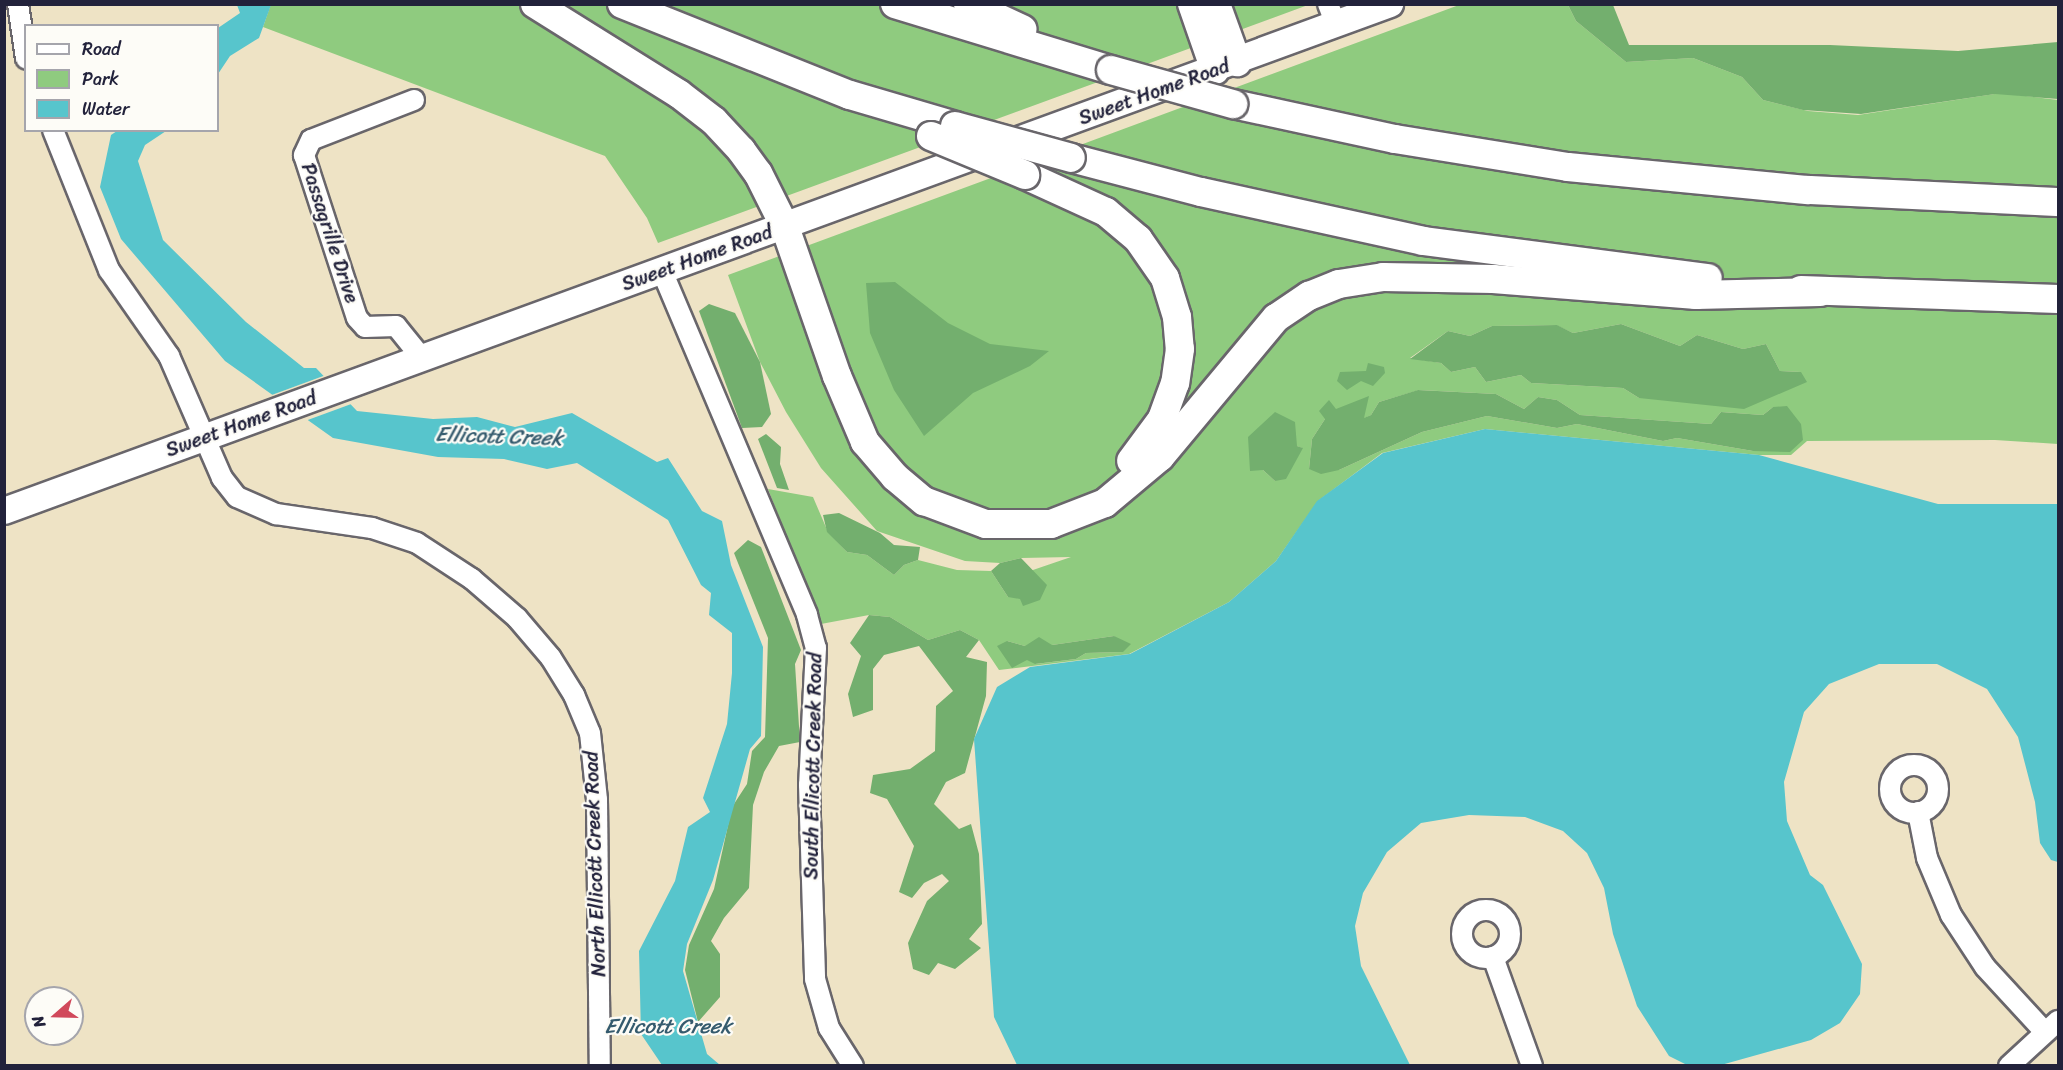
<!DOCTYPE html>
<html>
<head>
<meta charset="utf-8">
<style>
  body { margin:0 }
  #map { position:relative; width:2063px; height:1070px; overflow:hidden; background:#eee3c5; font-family:Sriracha,sans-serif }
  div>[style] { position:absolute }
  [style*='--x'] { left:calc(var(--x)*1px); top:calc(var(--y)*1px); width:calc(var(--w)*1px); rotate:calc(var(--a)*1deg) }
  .green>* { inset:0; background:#8fcb7f }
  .forest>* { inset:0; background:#73af6e }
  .water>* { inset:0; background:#57c5cc }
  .pier>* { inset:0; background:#eee3c5 }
  .roads { filter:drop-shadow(2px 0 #69666b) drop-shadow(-2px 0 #69666b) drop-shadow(0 2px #69666b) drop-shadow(0 -2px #69666b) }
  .minor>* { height:20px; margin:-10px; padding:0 10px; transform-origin:10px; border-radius:10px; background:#fff }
  .minor>.ring { margin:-10px; padding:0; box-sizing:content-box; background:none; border:20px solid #fff; border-radius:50% }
  .major>* { height:26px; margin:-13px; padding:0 13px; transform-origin:13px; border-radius:13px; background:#fff }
  .highway>* { height:28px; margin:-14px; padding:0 14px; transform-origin:14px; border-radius:14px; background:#fff }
  .bridges { filter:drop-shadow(2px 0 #69666b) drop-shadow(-2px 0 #69666b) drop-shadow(0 2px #69666b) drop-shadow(0 -2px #69666b) }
  .highway-bridge>* { height:28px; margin:-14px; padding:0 14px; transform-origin:14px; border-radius:14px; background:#fff }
  span { translate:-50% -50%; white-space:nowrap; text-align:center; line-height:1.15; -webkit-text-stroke:4.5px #fdfcf7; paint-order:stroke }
  .street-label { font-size:20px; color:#22223b }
  .water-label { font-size:21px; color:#355b6e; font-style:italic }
  .frame { position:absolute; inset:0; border:6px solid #22223b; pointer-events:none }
  .legend { position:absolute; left:24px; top:24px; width:195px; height:108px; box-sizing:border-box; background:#fdfcf7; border:2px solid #a5a5ac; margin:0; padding:8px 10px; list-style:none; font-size:18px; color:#22223b }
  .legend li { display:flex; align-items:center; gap:12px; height:30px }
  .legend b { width:30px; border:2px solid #a5a5ac }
  .north { position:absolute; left:24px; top:986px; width:60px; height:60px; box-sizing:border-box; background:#fdfcf7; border:2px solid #a5a5ac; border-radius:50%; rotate:250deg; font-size:16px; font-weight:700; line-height:24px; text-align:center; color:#22223b }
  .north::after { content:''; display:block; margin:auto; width:21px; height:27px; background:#d1495b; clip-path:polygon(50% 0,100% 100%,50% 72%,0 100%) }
</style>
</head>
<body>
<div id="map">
  <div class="green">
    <i style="clip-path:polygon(271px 4px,1308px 5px,658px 243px,647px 218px,605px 156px,263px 27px)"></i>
    <i style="clip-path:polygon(evenodd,1459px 5px,1568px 5px,1576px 21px,1626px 62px,1693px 58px,1742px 77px,1763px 100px,1808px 111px,1858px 115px,2001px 93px,2058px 100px,2058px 444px,1995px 440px,1807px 441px,1791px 455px,1759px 455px,1485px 429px,1382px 453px,1318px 501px,1276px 561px,1229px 602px,1129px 654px,999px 670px,979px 640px,960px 630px,928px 640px,890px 617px,869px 615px,821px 624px,768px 489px,813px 497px,828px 532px,847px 552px,867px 555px,894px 575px,904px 565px,918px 560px,957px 570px,991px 571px,1008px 597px,1030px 571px,1071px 557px,1021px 558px,1000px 563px,965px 561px,877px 531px,821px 468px,786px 412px,760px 362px,728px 275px,1459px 5px,1621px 324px,1680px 346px,1697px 335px,1743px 349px,1766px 344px,1780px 371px,1801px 372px,1639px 398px,1623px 388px,1531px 383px,1521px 375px,1486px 382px,1475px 367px,1451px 372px,1441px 363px,1410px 358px,1448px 331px,1470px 336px,1492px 326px,1556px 325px,1573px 333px,1621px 324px,1459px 5px,1419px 390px,1496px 394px,1524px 409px,1538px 397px,1557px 400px,1580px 415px,1711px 424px,1721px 412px,1763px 415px,1773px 407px,1753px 451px,1677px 438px,1663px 441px,1577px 424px,1557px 428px,1487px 416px,1422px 432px,1339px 470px,1309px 469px,1312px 439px,1325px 419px,1368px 397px,1363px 419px,1371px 415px,1379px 402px,1419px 390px,1459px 5px,1297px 446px,1302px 448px,1275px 481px,1263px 470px,1297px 446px,1459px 5px,1114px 636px,1123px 652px,1086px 653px,1076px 659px,1036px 664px,1007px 641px,1025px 646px,1052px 645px,1114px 636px)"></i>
  </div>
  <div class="forest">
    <i style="clip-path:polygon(1568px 5px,1613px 5px,1629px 45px,1830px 45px,1958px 51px,2058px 42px,2058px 99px,1995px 94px,1861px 114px,1803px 110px,1763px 100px,1742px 77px,1693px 58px,1626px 62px,1576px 21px)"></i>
    <i style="clip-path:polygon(895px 282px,948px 323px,990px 344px,1049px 351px,1030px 366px,973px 393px,924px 436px,894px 390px,870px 333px,866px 283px)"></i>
    <i style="clip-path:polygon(709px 304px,735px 313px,760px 362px,771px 414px,762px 427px,742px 428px,699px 311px)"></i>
    <i style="clip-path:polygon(1621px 324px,1680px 346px,1697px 335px,1743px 349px,1766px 344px,1780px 371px,1801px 372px,1807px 382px,1744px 409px,1639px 398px,1623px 388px,1531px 383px,1521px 375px,1486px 382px,1475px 367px,1451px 372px,1441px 363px,1410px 359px,1448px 331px,1470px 336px,1492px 326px,1557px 325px,1573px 333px)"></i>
    <i style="clip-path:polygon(1368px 363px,1384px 367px,1385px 373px,1373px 386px,1361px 381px,1347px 390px,1337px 381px,1340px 372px,1366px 371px)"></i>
    <i style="clip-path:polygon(1418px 390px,1496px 394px,1524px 409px,1538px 397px,1557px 400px,1580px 415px,1711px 424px,1721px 412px,1763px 415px,1773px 407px,1787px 406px,1801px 424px,1803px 440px,1790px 452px,1753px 451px,1677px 438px,1663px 441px,1577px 424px,1557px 428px,1487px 416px,1422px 432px,1339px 470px,1321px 474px,1309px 469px,1312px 439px,1325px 419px,1319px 411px,1329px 400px,1336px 409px,1369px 396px,1364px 418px,1371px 415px,1379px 402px)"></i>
    <i style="clip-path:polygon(1275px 412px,1295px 422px,1297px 446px,1303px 448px,1286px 479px,1275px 481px,1263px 470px,1250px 471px,1248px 437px)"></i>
    <i style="clip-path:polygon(766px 434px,781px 447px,780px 464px,789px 490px,777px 488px,758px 439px)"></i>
    <i style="clip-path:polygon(839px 513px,880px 533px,894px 545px,920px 547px,918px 560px,904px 565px,894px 575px,867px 555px,847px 552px,827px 532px,823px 515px)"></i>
    <i style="clip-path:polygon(748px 540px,761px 547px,801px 650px,795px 664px,800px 742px,779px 746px,764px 772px,753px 805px,749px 888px,724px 918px,711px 941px,720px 954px,720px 997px,698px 1022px,685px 970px,689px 945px,714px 889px,732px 807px,747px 784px,752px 751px,765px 737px,768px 638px,734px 553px)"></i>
    <i style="clip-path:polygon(1021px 558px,1047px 585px,1040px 600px,1023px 606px,1020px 599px,1008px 597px,991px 571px,1000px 563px)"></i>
    <i style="clip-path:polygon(869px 615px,890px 617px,928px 640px,960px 630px,979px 640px,966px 657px,987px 662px,986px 696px,965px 773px,946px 782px,934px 804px,959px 829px,971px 824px,979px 854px,982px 924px,969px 939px,981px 948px,955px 969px,938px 963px,929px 975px,913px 969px,908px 943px,927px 901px,949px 881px,942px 874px,924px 883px,912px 898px,899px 892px,914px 846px,887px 799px,870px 793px,873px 775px,910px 769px,935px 751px,936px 706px,953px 691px,919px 646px,884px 655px,873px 669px,873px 710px,853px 717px,848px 694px,861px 656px,850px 643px)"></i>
    <i style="clip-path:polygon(1114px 636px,1131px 644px,1123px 652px,1086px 653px,1076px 659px,1035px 664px,1027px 660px,1012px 668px,997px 646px,1007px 641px,1025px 646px,1039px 637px,1052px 645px)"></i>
  </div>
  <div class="water">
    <i style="clip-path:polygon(237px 5px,271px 5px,259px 38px,230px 56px,218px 74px,218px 28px,240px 13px)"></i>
    <i style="clip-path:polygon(117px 131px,166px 131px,145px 145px,138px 161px,163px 240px,246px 322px,304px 368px,316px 368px,357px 411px,433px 419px,477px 417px,515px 427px,572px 413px,657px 462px,668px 458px,702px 511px,722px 521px,731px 565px,763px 647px,761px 736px,750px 749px,713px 880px,687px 944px,683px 971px,707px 1054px,720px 1065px,662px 1065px,641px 1034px,639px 951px,675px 881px,688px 827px,710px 812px,703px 798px,727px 724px,732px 673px,732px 633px,709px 615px,711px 593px,701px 585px,668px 520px,577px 463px,547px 469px,504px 459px,438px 457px,333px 438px,225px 361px,121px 239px,100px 187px,111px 135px)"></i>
    <i style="clip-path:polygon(1485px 429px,1759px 455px,1938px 504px,2058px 504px,2058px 862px,2051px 860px,2040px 843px,2035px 802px,2018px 737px,1987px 689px,1937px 664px,1879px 664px,1829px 684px,1804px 712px,1784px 782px,1787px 821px,1810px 875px,1823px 885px,1862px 964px,1860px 994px,1840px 1023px,1811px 1040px,1721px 1065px,1687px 1065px,1669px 1056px,1637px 1006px,1613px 934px,1604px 888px,1587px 853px,1563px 831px,1525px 817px,1469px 815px,1421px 823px,1387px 852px,1363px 893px,1355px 926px,1361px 966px,1410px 1065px,1017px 1065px,994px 1017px,974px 739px,997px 687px,1030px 667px,1130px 654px,1229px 602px,1276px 561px,1317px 501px,1383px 453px)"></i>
  </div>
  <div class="pier">
    <i style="clip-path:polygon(326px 375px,354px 403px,305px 421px,269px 396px)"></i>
  </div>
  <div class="roads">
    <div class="minor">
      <i style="--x:18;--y:4;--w:55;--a:81.6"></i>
      <i style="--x:1328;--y:4;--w:22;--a:69"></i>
      <i style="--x:414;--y:100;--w:110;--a:158.8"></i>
      <i style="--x:311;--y:140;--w:17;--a:115"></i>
      <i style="--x:304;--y:155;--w:171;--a:72"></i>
      <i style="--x:357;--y:318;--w:12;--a:48"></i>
      <i style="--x:365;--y:327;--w:31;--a:-2"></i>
      <i style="--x:396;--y:326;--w:40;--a:51"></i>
      <i style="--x:53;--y:130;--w:151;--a:68.2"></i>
      <i style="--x:109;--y:270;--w:105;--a:55.1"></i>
      <i style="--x:169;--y:356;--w:133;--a:66.5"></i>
      <i style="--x:222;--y:478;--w:24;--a:52"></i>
      <i style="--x:237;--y:497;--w:43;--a:23.6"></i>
      <i style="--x:276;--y:514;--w:97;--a:8.3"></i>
      <i style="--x:372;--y:528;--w:47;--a:18.4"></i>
      <i style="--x:417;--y:543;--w:66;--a:33.2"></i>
      <i style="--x:472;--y:579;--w:60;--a:40.9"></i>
      <i style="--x:517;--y:618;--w:52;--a:49.6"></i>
      <i style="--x:551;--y:658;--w:44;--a:58.1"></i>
      <i style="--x:574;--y:695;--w:41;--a:67.2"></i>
      <i style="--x:590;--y:733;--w:67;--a:84"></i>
      <i style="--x:597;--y:800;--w:266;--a:89.4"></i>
      <i style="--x:662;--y:271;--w:373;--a:67.1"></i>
      <i style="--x:807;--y:615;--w:34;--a:75"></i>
      <i style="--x:816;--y:648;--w:137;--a:92.9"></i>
      <i style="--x:809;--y:785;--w:194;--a:88.2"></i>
      <i style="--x:815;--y:979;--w:51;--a:74.1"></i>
      <i style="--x:829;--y:1028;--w:45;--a:57.7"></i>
      <i class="ring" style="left:1890px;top:765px;width:28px;height:28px"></i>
      <i style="--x:1918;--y:812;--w:47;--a:78.9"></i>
      <i style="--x:1927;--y:858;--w:62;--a:67.2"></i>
      <i style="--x:1951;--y:915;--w:62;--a:56.8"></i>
      <i style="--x:1985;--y:967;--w:88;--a:47.3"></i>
      <i class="ring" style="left:1462px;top:910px;width:28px;height:28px"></i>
      <i style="--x:1493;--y:957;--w:116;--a:70.3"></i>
      <i style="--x:2009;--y:1066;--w:67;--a:-42.6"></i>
    </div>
    <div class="major">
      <i style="--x:4;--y:511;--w:1476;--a:-20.09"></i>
    </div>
    <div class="highway">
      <i style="--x:535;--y:4;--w:170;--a:32"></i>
      <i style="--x:679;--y:94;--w:44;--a:37.6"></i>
      <i style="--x:714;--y:121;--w:40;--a:47"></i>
      <i style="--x:741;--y:150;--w:29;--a:54"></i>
      <i style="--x:758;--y:173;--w:60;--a:63.4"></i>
      <i style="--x:785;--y:227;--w:158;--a:70.8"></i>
      <i style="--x:837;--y:376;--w:72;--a:67"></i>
      <i style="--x:865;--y:442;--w:46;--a:49.4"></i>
      <i style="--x:895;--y:477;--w:38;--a:40"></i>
      <i style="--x:924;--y:501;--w:66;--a:20.4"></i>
      <i style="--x:986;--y:524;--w:65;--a:0"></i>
      <i style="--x:1051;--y:524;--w:58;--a:-21.3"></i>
      <i style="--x:1105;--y:503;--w:72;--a:-39.9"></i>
      <i style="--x:1160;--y:457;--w:181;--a:-50.2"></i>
      <i style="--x:1276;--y:318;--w:40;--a:-34"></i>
      <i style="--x:1309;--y:296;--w:32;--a:-22"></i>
      <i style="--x:1339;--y:284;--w:45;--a:-9"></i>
      <i style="--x:1383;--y:277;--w:110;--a:1"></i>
      <i style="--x:1493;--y:279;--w:204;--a:4.5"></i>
      <i style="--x:1696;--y:295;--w:124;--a:-1.4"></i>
      <i style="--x:622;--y:4;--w:245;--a:21.8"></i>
      <i style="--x:850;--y:95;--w:109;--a:16.4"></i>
      <i style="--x:895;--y:4;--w:226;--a:17"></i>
      <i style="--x:968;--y:4;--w:60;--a:24.8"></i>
      <i style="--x:1192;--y:4;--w:70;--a:70.8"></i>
      <i style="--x:1216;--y:4;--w:62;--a:70.1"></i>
      <i style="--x:1233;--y:104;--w:166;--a:12.2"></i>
      <i style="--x:1395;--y:139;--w:175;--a:9.2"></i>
      <i style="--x:1568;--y:167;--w:242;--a:5.5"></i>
      <i style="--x:1809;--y:190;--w:249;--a:2.8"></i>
      <i style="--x:1071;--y:158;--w:134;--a:14.7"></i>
      <i style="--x:1201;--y:192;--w:227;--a:12.4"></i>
      <i style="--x:1423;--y:241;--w:287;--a:7.4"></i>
      <i style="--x:1025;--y:175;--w:89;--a:24.6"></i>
      <i style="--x:1106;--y:212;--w:42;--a:40.2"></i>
      <i style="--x:1138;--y:239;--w:47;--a:55.3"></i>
      <i style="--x:1165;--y:278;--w:41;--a:72.9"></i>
      <i style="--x:1177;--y:317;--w:32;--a:85"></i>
      <i style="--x:1180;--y:349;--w:34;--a:98"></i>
      <i style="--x:1175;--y:383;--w:38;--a:110"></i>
      <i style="--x:1162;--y:419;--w:52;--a:126.4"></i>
      <i style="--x:1801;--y:290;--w:257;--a:2"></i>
    </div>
  </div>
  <div class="bridges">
    <div class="highway-bridge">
      <i style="--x:1111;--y:70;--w:127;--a:15.6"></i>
      <i style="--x:955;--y:126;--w:120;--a:15.4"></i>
      <i style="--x:931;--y:136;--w:102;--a:22.5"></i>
    </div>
  </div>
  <div class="street-label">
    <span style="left:1154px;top:92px;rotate:-20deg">Sweet Home Road</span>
    <span style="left:330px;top:233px;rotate:72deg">Passagrille Drive</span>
    <span style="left:697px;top:258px;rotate:-20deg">Sweet Home Road</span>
    <span style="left:241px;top:424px;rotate:-20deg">Sweet Home Road</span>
    <span style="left:813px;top:766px;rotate:-89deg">South Ellicott Creek Road</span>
    <span style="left:595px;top:864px;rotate:-92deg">North Ellicott Creek Road</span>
  </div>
  <div class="water-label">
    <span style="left:499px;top:436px;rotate:2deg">Ellicott Creek</span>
    <span style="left:668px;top:1026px">Ellicott Creek</span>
  </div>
  <div class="frame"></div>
  <ul class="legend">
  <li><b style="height:8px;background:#fff"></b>Road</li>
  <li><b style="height:16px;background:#8fcb7f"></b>Park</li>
  <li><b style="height:16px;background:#57c5cc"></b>Water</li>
  </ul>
  <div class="north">N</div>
</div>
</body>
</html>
